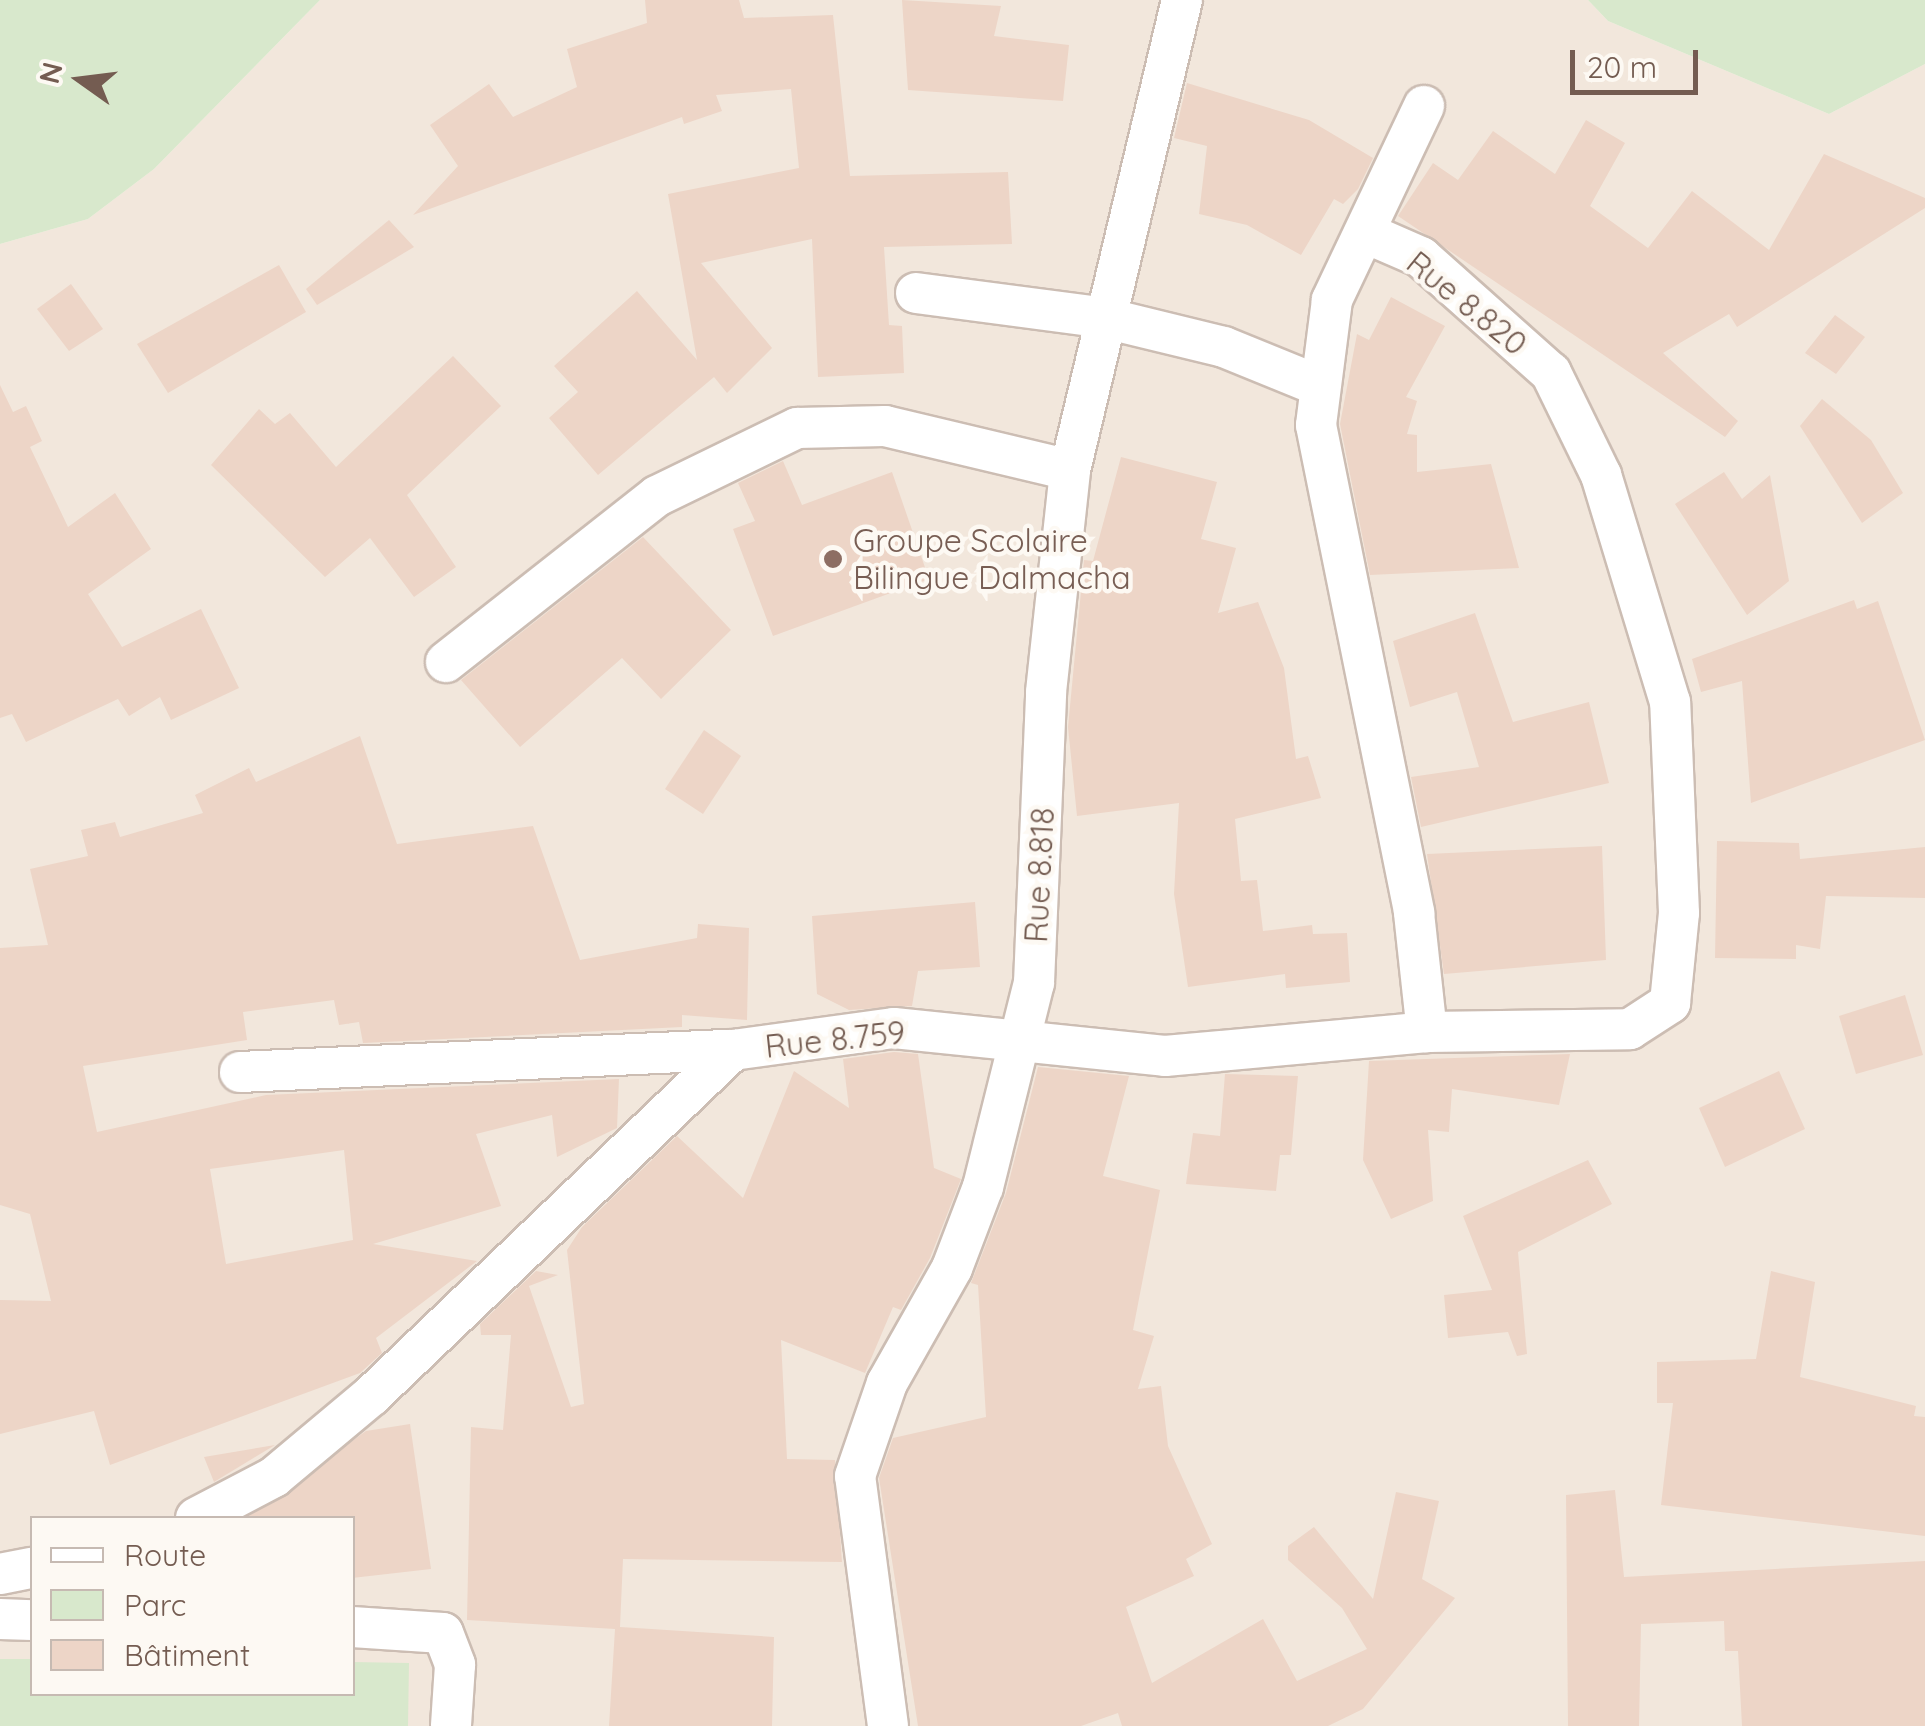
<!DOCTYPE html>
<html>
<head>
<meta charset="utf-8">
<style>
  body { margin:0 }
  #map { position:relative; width:1925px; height:1726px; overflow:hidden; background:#fbf5ed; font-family:Quicksand,sans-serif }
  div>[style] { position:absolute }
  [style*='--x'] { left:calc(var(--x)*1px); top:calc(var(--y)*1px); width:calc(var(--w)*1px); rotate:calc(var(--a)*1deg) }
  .residential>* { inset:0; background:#f2e7dc }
  .green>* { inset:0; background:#d8e8cc }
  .building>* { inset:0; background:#edd5c7 }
  .roads { filter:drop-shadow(2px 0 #ccbdb3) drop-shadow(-2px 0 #ccbdb3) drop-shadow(0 2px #ccbdb3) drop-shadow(0 -2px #ccbdb3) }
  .minor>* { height:40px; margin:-20px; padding:0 20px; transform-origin:20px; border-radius:20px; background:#fff }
  .dots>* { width:28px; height:28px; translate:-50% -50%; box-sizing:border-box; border:5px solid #fdf9f3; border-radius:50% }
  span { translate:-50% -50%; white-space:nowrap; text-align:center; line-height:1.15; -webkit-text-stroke:9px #fdf9f3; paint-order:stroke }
  .street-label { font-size:32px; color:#745c51 }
  .education-label { font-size:32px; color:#785e54 }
  .left { translate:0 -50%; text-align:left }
  .legend { position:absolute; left:30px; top:1516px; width:325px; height:180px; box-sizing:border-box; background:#fdf9f3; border:2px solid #c6bab2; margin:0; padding:12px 18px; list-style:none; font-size:30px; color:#745c51 }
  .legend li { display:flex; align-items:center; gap:20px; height:50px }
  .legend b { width:50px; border:2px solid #c6bab2 }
  .north { position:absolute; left:30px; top:30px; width:100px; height:100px; -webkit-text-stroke:8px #fdf9f3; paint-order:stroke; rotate:284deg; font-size:28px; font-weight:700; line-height:40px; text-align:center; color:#745c51 }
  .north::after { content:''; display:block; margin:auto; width:35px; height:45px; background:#745c51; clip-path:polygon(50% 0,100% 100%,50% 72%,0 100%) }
  .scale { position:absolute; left:1570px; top:50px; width:128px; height:45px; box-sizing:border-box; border:5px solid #745c51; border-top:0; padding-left:12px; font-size:30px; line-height:35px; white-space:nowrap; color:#745c51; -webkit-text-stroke:8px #fdf9f3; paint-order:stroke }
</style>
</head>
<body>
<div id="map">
  <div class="residential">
    <i style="clip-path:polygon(evenodd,320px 0,1588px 0,1608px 21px,1829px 114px,1925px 64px,1925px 1726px,0 1726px,0 244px,88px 219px,154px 169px,320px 0,32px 1518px,352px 1518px,352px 1694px,32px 1694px,32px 1518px)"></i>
  </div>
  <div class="green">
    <i style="clip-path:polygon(0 0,320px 0,154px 169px,88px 219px,0 244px)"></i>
    <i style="clip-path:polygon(1588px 0,1925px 0,1925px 64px,1829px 114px,1608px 21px)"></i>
    <i style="clip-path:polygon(0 1659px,32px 1659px,32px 1694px,352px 1694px,353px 1662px,409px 1663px,408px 1726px,0 1726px)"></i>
  </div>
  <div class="building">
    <i style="clip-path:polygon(645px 0,739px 0,744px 18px,833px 15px,850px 176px,1008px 172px,1012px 244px,884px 247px,889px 325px,902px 326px,904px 373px,818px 377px,812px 239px,701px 263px,772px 348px,727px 393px,714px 377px,598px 475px,549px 418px,578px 392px,554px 366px,637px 291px,697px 360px,668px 194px,799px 168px,791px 89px,716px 95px,722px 111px,684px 124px,682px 117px,413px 215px,458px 166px,430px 125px,489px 84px,513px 117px,577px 87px,567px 49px,647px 23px)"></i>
    <i style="clip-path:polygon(902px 0,1001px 6px,994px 36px,1069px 45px,1063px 101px,908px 90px)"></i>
    <i style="clip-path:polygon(1187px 83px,1309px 120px,1373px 158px,1358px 189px,1343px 204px,1334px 199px,1301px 255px,1247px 225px,1199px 214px,1207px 146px,1174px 138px)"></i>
    <i style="clip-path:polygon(1586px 120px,1625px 143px,1590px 206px,1648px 248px,1692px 191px,1769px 250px,1824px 154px,1925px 198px,1925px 208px,1737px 327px,1729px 314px,1663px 353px,1738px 421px,1725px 437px,1398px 216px,1433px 163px,1458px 180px,1493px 131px,1555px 174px)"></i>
    <i style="clip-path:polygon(389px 220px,414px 247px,317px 305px,306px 289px)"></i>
    <i style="clip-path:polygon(279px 265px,306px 312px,168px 393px,137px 344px)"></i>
    <i style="clip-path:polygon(71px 284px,103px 329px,69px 351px,37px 309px)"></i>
    <i style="clip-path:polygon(1391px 297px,1445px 326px,1406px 397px,1417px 401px,1407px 434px,1417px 435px,1417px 472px,1491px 464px,1519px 568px,1370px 575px,1340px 424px,1357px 334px,1369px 340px)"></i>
    <i style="clip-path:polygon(1835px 315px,1865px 337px,1836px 374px,1805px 353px)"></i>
    <i style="clip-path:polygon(453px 356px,501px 406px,407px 495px,456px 567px,414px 597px,370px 538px,325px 577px,211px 465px,259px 409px,275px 424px,290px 413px,336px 467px)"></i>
    <i style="clip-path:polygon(0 385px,13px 412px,26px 406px,42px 441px,30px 447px,68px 527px,115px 493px,151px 549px,88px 594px,122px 647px,201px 609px,239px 688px,171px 720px,160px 697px,129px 716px,118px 699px,26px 742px,12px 714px,0 718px)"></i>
    <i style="clip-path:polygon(1822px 399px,1871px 440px,1903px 493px,1862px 523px,1800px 426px)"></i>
    <i style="clip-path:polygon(1121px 457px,1217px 482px,1201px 539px,1236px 548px,1218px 613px,1258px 602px,1284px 668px,1296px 759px,1308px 756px,1321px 798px,1235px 819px,1241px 881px,1257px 880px,1263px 931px,1312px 925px,1313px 934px,1347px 933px,1350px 982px,1286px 988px,1285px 974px,1188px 987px,1174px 894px,1179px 803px,1077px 816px,1068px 727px,1084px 560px,1093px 561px)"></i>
    <i style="clip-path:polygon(783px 461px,802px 505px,892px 472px,929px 579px,773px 636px,733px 529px,755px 521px,738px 483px)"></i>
    <i style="clip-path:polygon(1724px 472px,1742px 499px,1770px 475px,1789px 581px,1747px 615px,1675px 504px)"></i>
    <i style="clip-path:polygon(643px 537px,731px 630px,661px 699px,622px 658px,520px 747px,461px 680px)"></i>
    <i style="clip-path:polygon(1854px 600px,1857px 609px,1878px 601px,1925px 740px,1751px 803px,1742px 681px,1701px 692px,1692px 659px)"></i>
    <i style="clip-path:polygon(1475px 613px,1513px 722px,1589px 702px,1609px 783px,1421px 827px,1411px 777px,1479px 767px,1457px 692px,1410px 707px,1393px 641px)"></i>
    <i style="clip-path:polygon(704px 730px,741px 756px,703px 814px,665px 789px)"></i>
    <i style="clip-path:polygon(evenodd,360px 736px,397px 844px,533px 826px,580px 960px,697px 938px,698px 924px,749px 928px,747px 1020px,682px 1015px,682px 1027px,363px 1043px,359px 1022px,339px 1025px,334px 1000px,243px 1012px,247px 1040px,83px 1066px,97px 1132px,266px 1095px,619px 1079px,617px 1128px,557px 1157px,552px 1115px,476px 1134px,501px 1206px,373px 1244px,477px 1261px,376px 1338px,382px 1353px,360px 1373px,110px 1465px,94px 1411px,0 1434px,0 1300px,51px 1301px,30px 1214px,0 1205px,0 948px,48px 945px,30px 869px,88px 856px,81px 830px,115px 822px,120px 837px,203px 813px,195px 795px,249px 768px,256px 782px,360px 736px,344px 1150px,353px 1240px,226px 1264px,210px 1169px,344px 1150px)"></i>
    <i style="clip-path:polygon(1717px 841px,1799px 843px,1800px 859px,1925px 847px,1925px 898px,1826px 896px,1820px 949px,1796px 945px,1796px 959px,1715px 958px)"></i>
    <i style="clip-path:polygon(1602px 846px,1606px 960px,1444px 974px,1427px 854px)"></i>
    <i style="clip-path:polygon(975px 902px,980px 967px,918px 971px,912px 1006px,849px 1010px,817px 994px,812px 916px)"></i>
    <i style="clip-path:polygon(1905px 995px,1923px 1055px,1856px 1074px,1839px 1016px)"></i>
    <i style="clip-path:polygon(894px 1052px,918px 1054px,934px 1168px,961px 1179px,930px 1258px,901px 1310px,893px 1307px,865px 1373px,781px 1340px,787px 1459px,835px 1460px,842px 1562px,623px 1559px,620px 1627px,774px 1637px,772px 1726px,609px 1726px,615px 1629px,467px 1620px,471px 1427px,503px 1430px,511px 1335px,481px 1335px,480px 1324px,536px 1271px,558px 1275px,529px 1286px,571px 1407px,584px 1404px,567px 1250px,582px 1227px,677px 1136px,743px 1198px,794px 1071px,849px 1108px,843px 1059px)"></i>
    <i style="clip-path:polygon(1570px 1054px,1559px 1105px,1452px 1089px,1449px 1132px,1428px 1130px,1433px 1201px,1391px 1219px,1363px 1160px,1369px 1061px)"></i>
    <i style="clip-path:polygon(1038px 1067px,1129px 1076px,1103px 1176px,1160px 1190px,1133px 1330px,1154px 1336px,1138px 1389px,1161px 1386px,1168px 1446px,1212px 1544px,1186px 1559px,1194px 1576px,1126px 1607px,1152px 1683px,1263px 1619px,1297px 1681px,1367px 1649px,1342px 1608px,1288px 1560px,1288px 1546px,1314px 1527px,1373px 1599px,1396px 1492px,1439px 1501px,1422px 1579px,1455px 1598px,1363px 1709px,1328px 1726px,1122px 1726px,1118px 1713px,1081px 1726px,918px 1726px,879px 1478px,893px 1438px,986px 1417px,978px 1285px,971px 1283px,1006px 1193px)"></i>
    <i style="clip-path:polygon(1779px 1071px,1805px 1129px,1725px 1167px,1699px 1108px)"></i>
    <i style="clip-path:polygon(1225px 1074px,1298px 1076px,1291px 1155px,1280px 1155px,1276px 1191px,1186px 1184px,1193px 1133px,1220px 1136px)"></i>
    <i style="clip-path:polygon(1588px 1160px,1612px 1204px,1518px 1252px,1527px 1354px,1517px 1356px,1508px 1332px,1448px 1338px,1444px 1295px,1492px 1290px,1463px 1216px)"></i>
    <i style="clip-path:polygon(1771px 1271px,1815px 1282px,1800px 1377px,1916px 1406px,1914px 1416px,1925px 1417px,1925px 1536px,1661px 1505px,1673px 1403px,1657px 1403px,1657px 1362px,1756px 1359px)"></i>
    <i style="clip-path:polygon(410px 1424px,431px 1569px,352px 1578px,352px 1518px,246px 1518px,366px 1431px)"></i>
    <i style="clip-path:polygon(275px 1445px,214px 1482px,204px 1457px)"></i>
    <i style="clip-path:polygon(1615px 1490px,1624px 1577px,1925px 1561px,1925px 1726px,1742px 1726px,1738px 1651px,1725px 1651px,1724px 1621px,1641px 1624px,1639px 1726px,1568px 1726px,1566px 1495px)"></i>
  </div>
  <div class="roads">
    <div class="minor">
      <i style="--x:1424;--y:106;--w:215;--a:115.4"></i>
      <i style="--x:1332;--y:300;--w:126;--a:97.3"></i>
      <i style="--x:1316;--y:425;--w:498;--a:78.6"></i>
      <i style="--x:1414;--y:913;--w:120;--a:83.8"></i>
      <i style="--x:916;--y:293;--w:191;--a:7.5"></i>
      <i style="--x:1105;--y:318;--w:122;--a:13.7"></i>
      <i style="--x:1224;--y:347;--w:100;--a:22.2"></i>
      <i style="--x:446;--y:662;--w:268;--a:-38.2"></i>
      <i style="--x:657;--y:496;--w:156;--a:-25.9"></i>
      <i style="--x:797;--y:428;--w:88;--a:-1.3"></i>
      <i style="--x:885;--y:426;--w:190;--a:13.4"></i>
      <i style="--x:240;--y:1072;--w:493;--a:-2.6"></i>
      <i style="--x:196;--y:1518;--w:88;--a:-27.7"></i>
      <i style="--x:274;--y:1477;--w:128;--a:-39.9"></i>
      <i style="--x:372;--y:1395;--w:499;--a:-43.7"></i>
      <i style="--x:733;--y:1050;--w:162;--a:-7.8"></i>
      <i style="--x:894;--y:1028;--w:272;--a:5.9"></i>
      <i style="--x:1165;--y:1056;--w:263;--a:-5.2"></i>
      <i style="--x:1427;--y:1032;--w:203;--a:-0.8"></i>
      <i style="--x:1630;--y:1029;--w:48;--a:-33"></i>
      <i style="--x:1670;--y:1003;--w:90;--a:-84.3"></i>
      <i style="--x:1679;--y:913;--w:211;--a:-92.4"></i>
      <i style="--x:1670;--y:702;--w:237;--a:-106.9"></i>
      <i style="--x:1601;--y:475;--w:114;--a:-116.1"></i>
      <i style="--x:1551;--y:373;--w:174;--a:-138.3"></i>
      <i style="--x:1421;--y:257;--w:58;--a:-156.5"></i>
      <i style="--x:0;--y:1574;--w:33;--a:-11"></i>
      <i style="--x:0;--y:1619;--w:32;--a:2"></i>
      <i style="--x:352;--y:1627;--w:91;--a:3.8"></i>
      <i style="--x:443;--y:1633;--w:34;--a:69"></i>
      <i style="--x:455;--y:1665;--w:61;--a:93.8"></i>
      <i style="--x:888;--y:1726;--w:252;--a:-97.5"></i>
      <i style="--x:855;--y:1476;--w:98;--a:-71"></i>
      <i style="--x:887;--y:1383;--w:132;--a:-60.5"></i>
      <i style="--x:952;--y:1268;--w:87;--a:-69.1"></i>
      <i style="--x:983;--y:1187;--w:210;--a:-76"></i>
      <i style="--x:1034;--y:983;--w:291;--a:-87.6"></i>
      <i style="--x:1046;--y:692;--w:223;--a:-83.8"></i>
      <i style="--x:1070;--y:470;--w:483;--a:-76.6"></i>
    </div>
  </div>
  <div class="dots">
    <i style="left:833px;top:559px;background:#8d6e63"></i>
  </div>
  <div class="street-label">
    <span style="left:1467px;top:303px;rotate:39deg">Rue 8.820</span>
    <span style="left:1039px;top:875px;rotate:-87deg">Rue 8.818</span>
    <span style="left:835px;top:1039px;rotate:-6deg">Rue 8.759</span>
  </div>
  <div class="education-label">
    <span class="left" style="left:853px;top:559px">Groupe Scolaire<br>Bilingue Dalmacha</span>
  </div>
  <ul class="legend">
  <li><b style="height:12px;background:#fff"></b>Route</li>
  <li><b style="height:28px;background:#d8e8cc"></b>Parc</li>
  <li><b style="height:28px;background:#edd5c7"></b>Bâtiment</li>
  </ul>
  <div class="north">N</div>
  <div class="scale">20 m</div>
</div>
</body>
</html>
